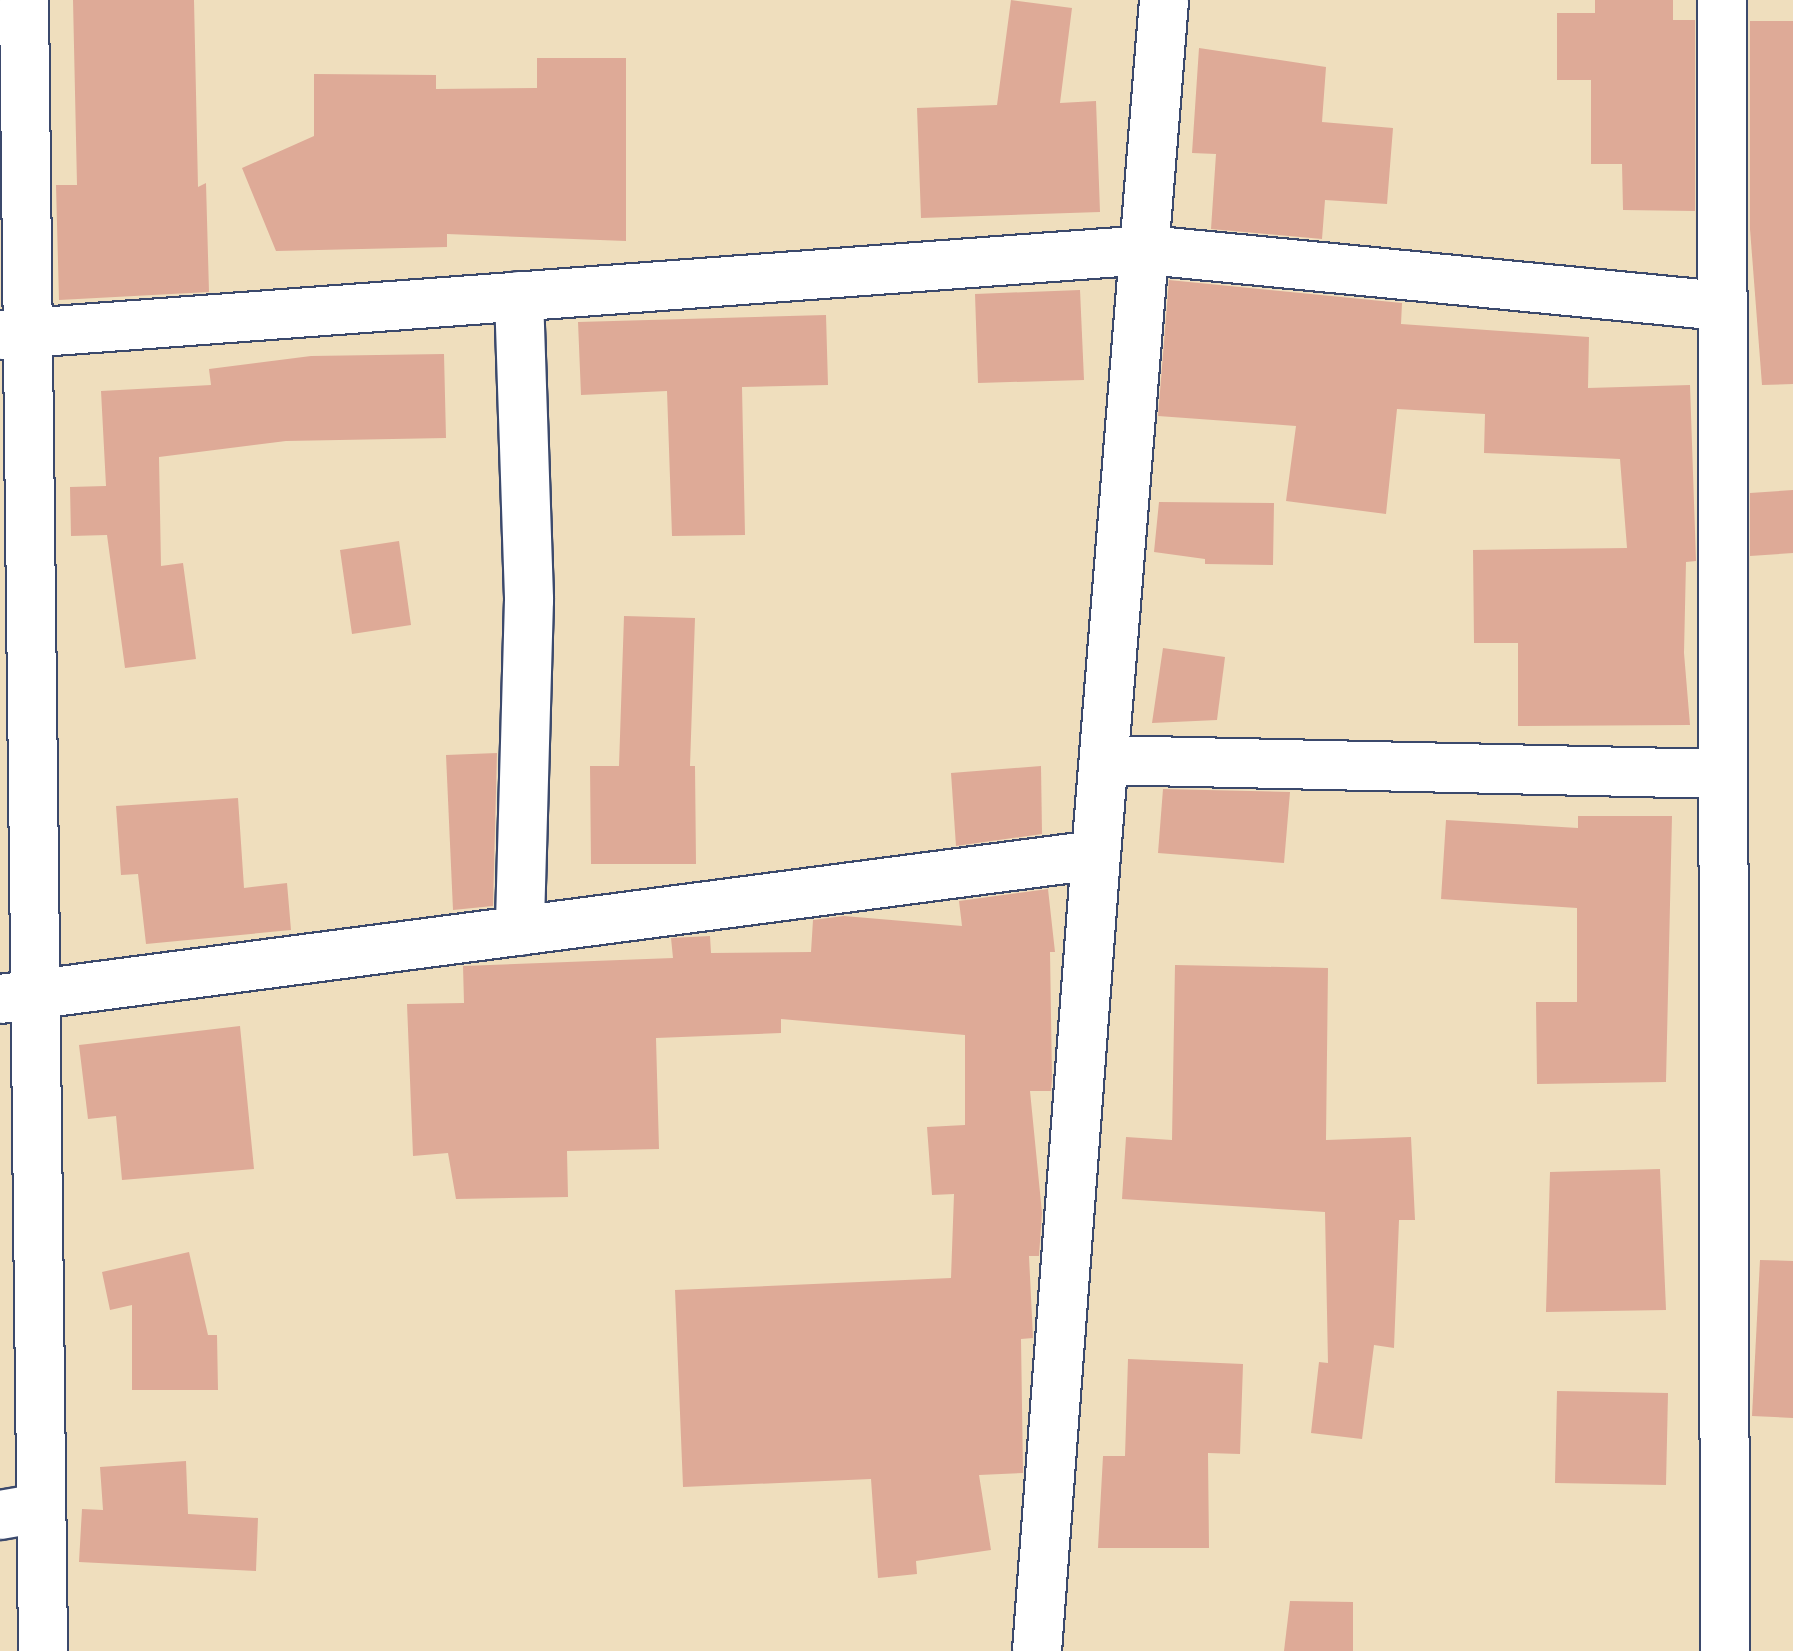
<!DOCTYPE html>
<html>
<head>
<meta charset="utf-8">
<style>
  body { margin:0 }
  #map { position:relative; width:1793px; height:1651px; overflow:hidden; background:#efdebd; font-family:"Patrick Hand",sans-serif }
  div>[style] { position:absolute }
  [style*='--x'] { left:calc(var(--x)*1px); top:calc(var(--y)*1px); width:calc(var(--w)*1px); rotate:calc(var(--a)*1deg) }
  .building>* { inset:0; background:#deaa97 }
  .roads { filter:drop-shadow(2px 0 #3b496c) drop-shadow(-2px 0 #3b496c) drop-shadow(0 2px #3b496c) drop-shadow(0 -2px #3b496c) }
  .minor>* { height:48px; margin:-24px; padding:0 24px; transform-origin:24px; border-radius:24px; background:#fff }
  span { translate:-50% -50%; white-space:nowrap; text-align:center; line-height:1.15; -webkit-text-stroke:9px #fcf5e5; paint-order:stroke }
</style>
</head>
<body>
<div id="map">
  <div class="building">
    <i style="clip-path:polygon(73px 0,194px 0,198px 187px,206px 183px,209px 292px,59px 300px,56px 185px,77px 185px)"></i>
    <i style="clip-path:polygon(1011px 0,1072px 8px,1060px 103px,1096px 101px,1100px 212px,921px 218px,917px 108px,997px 105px)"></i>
    <i style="clip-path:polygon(1595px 0,1673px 0,1673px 20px,1695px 20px,1695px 211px,1623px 210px,1622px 164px,1591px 164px,1591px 80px,1557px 80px,1557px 13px,1595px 13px)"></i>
    <i style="clip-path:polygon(1750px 21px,1793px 21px,1793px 384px,1762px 385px,1750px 229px)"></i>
    <i style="clip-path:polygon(1199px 48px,1326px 67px,1322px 122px,1393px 128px,1387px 204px,1325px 200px,1322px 239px,1211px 229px,1216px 154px,1192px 153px)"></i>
    <i style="clip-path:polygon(537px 58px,626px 58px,626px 241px,447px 234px,447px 247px,276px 251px,242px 168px,314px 136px,314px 74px,436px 75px,436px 89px,537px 88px)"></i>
    <i style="clip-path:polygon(1169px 280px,1402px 303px,1401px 324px,1589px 337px,1588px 388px,1690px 385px,1696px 561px,1686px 562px,1684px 653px,1690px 725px,1518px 726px,1518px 643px,1474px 643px,1473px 550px,1627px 548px,1620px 459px,1484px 453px,1485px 414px,1397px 409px,1386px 514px,1286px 501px,1296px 426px,1158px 416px)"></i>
    <i style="clip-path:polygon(1080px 290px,1084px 380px,978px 383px,975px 294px)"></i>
    <i style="clip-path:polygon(826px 315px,828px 385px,742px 387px,745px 535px,672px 536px,667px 391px,581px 395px,578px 322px)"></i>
    <i style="clip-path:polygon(444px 354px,446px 438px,286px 441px,159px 457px,161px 566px,183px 563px,196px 659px,125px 668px,107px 535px,71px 536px,70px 487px,106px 486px,101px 391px,211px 385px,209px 369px,311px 356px)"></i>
    <i style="clip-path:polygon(1793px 490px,1793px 553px,1750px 556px,1750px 493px)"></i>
    <i style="clip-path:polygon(1159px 502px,1274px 503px,1273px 565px,1205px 564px,1205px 559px,1154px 552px)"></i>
    <i style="clip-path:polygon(399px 541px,411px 625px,352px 634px,340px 550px)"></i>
    <i style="clip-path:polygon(624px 616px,695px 618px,690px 766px,695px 766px,696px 864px,591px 864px,590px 766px,619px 766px)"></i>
    <i style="clip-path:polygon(1163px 648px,1225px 657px,1217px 720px,1152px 723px)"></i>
    <i style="clip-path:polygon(497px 753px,493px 906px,453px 910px,446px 755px)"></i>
    <i style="clip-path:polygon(1041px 766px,1042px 834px,956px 846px,951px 773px)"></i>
    <i style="clip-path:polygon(1163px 789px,1290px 792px,1284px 863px,1158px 853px)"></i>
    <i style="clip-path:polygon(238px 798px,244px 888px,287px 883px,291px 930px,146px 944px,138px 874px,121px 875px,116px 806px)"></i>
    <i style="clip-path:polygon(1578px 816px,1672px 816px,1666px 1082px,1537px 1084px,1536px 1002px,1577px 1002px,1577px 908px,1441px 899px,1446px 820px,1578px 828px)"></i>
    <i style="clip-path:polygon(1048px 889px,1055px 952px,1050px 952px,1052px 1079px,1051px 1091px,1030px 1091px,1042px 1213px,1039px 1256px,1029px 1256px,1033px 1338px,1021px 1339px,1023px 1473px,979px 1475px,991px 1550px,916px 1561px,917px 1574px,878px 1578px,871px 1479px,683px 1487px,675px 1290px,951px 1278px,954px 1194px,932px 1195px,927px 1127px,965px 1125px,965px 1035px,781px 1019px,781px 1033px,656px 1038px,659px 1149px,567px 1151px,568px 1197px,456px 1199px,448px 1153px,413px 1156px,407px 1004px,464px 1003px,463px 966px,673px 958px,671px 938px,710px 936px,711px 953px,811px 952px,813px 920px,844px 916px,962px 926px,959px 901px)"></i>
    <i style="clip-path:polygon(1175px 965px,1328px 968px,1326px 1140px,1411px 1137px,1415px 1220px,1399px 1220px,1394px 1348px,1374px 1345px,1362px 1439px,1311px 1433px,1319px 1362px,1328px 1363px,1325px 1212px,1122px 1199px,1126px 1137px,1172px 1140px)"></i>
    <i style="clip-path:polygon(240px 1026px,254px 1169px,122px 1180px,116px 1116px,88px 1119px,79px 1045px)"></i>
    <i style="clip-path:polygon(1660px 1169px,1666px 1310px,1546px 1312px,1550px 1172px)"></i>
    <i style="clip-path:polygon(189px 1252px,208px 1335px,217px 1335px,218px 1390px,132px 1390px,132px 1305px,110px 1310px,102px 1272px)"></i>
    <i style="clip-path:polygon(1760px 1260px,1793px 1261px,1793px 1418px,1752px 1416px)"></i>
    <i style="clip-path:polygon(1128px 1359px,1243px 1364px,1240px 1454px,1208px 1453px,1209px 1548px,1098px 1548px,1103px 1456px,1125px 1456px)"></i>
    <i style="clip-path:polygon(1557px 1391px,1668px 1393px,1666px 1485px,1555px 1483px)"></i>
    <i style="clip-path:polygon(186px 1461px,188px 1514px,258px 1518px,256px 1571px,79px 1562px,82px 1509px,103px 1510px,100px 1467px)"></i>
    <i style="clip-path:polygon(1290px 1601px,1353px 1602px,1353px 1651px,1284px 1651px)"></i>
  </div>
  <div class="roads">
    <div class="minor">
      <i style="--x:24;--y:0;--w:1651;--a:89.34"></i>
      <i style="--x:1722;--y:0;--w:1651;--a:89.9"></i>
      <i style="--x:519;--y:296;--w:304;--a:88.1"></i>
      <i style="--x:529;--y:600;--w:331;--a:91.6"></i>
      <i style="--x:0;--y:335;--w:1150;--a:-4.24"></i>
      <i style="--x:1147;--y:250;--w:577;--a:5.57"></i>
      <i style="--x:1104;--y:760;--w:617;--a:1.3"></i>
      <i style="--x:1096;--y:855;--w:858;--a:-85.45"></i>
      <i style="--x:0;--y:999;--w:1105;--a:-7.49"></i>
      <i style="--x:1096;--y:855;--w:798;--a:94.24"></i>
      <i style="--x:0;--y:1515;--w:41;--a:-9.9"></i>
    </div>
  </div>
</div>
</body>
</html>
